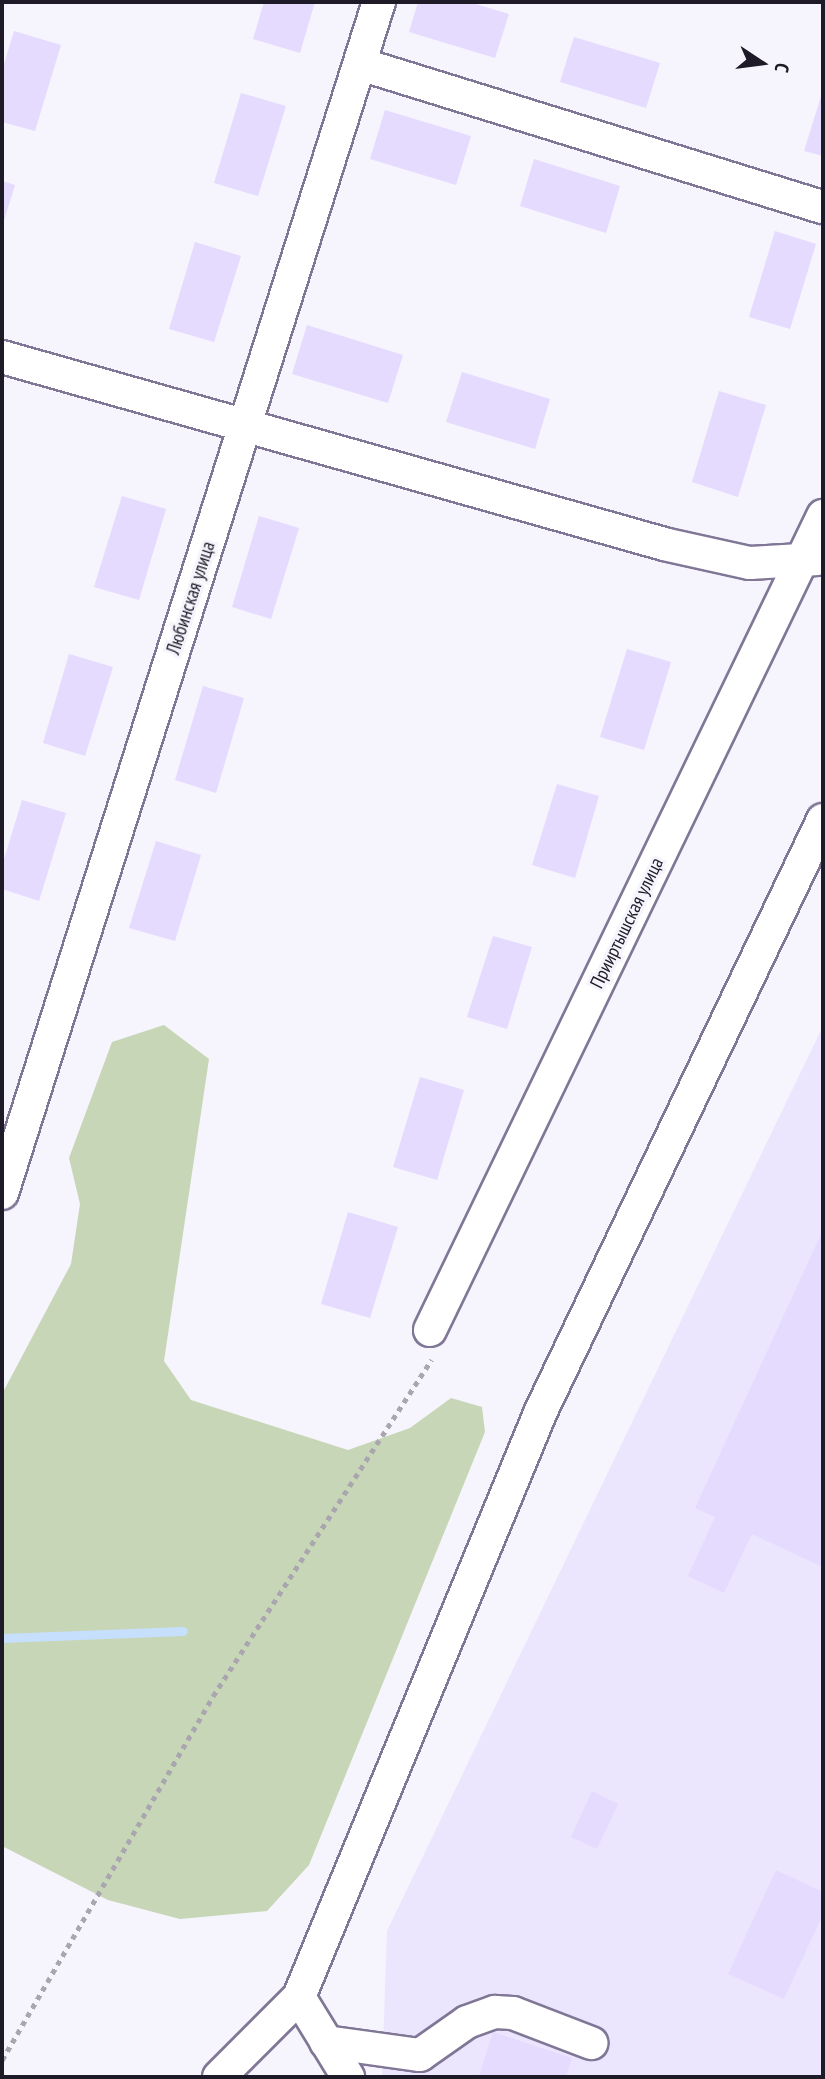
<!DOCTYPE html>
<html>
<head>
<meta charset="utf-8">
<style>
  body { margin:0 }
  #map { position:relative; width:825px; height:2079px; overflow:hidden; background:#f6f4fc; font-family:"PT Sans Narrow",sans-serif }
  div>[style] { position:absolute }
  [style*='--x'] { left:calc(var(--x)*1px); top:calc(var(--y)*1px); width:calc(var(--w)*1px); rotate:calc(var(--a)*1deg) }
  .built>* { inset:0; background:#ece5fe }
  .green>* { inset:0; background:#c7d6b6 }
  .stream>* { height:9px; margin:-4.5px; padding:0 4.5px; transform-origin:4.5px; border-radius:4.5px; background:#c6dffd }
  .building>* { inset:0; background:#e5dbfe }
  .path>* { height:4.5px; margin-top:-2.25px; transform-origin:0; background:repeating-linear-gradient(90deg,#a9a6b0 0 5px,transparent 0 10px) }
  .roads { filter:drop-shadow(2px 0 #807796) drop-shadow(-2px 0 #807796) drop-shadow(0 2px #807796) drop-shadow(0 -2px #807796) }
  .minor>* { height:32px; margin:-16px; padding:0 16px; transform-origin:16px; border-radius:16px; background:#fff }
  span { translate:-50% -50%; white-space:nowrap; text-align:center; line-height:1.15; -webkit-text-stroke:6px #f6f4fc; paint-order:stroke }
  .street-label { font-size:19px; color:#1e1a27 }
  .frame { position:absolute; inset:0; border:4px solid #1e1a27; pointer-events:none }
  .north { position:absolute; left:727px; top:28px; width:70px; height:70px; -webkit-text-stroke:5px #f6f4fc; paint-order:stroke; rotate:103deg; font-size:19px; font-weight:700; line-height:28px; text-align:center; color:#1e1a27 }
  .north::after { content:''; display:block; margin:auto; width:24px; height:32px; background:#1e1a27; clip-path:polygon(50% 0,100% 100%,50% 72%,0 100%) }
</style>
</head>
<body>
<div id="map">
  <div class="built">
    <i style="clip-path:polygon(823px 1026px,823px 2077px,382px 2077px,387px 1931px)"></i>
  </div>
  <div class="green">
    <i style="clip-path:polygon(164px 1025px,209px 1059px,164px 1361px,191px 1400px,348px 1450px,410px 1428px,451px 1398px,482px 1407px,485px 1432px,309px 1865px,267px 1911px,180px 1919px,108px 1900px,2px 1846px,2px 1394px,71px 1264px,80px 1204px,69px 1158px,112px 1042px)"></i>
  </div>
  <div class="stream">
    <i style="--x:2;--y:1638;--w:181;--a:-2.2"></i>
  </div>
  <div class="building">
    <i style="clip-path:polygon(264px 2px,315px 2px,300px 53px,253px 39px)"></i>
    <i style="clip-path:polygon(418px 2px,469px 2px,509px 14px,495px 58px,409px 32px)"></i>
    <i style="clip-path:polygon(14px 31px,61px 45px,35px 131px,2px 122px,2px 71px)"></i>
    <i style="clip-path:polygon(574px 37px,660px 63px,646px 108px,560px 82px)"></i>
    <i style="clip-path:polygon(823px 90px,823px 156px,804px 151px)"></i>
    <i style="clip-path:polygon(241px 93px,286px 106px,258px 196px,214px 183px)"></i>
    <i style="clip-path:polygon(385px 110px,471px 136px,456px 185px,370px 159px)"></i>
    <i style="clip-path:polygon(534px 159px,620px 186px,606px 233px,520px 206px)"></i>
    <i style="clip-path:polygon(2px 181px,15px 185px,2px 227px)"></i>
    <i style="clip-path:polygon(775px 231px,816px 244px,790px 329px,749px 317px)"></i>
    <i style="clip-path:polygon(195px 242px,241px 256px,214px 342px,169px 329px)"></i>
    <i style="clip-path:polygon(307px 325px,403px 355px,388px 403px,292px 374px)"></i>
    <i style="clip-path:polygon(462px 372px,550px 399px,535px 449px,446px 422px)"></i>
    <i style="clip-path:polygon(719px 391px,766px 405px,738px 497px,692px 482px)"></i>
    <i style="clip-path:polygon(122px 496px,166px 509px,139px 600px,94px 587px)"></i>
    <i style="clip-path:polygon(259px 516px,299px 528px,271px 619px,232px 607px)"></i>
    <i style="clip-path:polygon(627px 649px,671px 662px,644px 750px,600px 737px)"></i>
    <i style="clip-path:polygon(69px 654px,113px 667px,85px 756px,43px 743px)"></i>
    <i style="clip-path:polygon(203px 686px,244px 698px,216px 793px,175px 780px)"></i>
    <i style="clip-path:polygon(557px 784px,599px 796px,575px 878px,532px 865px)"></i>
    <i style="clip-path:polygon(22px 800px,66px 813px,39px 901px,2px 889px,2px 866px)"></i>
    <i style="clip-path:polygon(156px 841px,201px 855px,175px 941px,129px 928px)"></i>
    <i style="clip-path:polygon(493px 936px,532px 947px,507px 1029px,467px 1017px)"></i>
    <i style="clip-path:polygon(420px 1077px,464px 1090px,437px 1180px,393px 1167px)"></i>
    <i style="clip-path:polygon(348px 1212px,398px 1227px,370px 1318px,321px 1304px)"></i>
    <i style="clip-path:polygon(823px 1230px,823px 1567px,752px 1534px,724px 1593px,688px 1576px,715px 1517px,695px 1508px)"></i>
    <i style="clip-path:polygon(592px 1791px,618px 1804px,597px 1849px,571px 1837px)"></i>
    <i style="clip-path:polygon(776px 1870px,823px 1892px,823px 1914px,784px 1999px,728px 1974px)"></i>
    <i style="clip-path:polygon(493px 2032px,572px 2058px,566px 2077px,479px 2076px)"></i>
  </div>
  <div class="path">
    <i style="--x:2;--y:2060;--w:421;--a:-59.9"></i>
    <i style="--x:213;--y:1696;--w:401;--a:-57"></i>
  </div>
  <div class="roads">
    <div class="minor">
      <i style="--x:360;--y:64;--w:485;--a:17.2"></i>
      <i style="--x:2;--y:357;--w:688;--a:15.77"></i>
      <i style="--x:664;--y:544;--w:88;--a:12.5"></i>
      <i style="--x:750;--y:563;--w:68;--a:-3.4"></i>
      <i style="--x:2;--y:1193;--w:1249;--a:-72.44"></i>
      <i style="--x:430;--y:1330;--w:904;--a:-64.23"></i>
      <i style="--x:299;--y:1997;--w:94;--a:58.5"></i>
      <i style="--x:326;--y:2042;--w:95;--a:7.9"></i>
      <i style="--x:420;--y:2055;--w:57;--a:-35.1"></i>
      <i style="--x:467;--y:2022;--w:30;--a:-20"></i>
      <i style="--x:495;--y:2012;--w:18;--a:3"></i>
      <i style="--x:513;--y:2013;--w:84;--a:21"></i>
      <i style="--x:219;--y:2077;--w:113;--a:-45"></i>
      <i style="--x:299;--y:1997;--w:634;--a:-67.56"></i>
      <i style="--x:541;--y:1411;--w:655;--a:-64.49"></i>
    </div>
  </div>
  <div class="street-label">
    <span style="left:191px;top:598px;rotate:-72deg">Любинская улица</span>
    <span style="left:627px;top:923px;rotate:-64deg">Прииртышская улица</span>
  </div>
  <div class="frame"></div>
  <div class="north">С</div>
</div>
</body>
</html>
